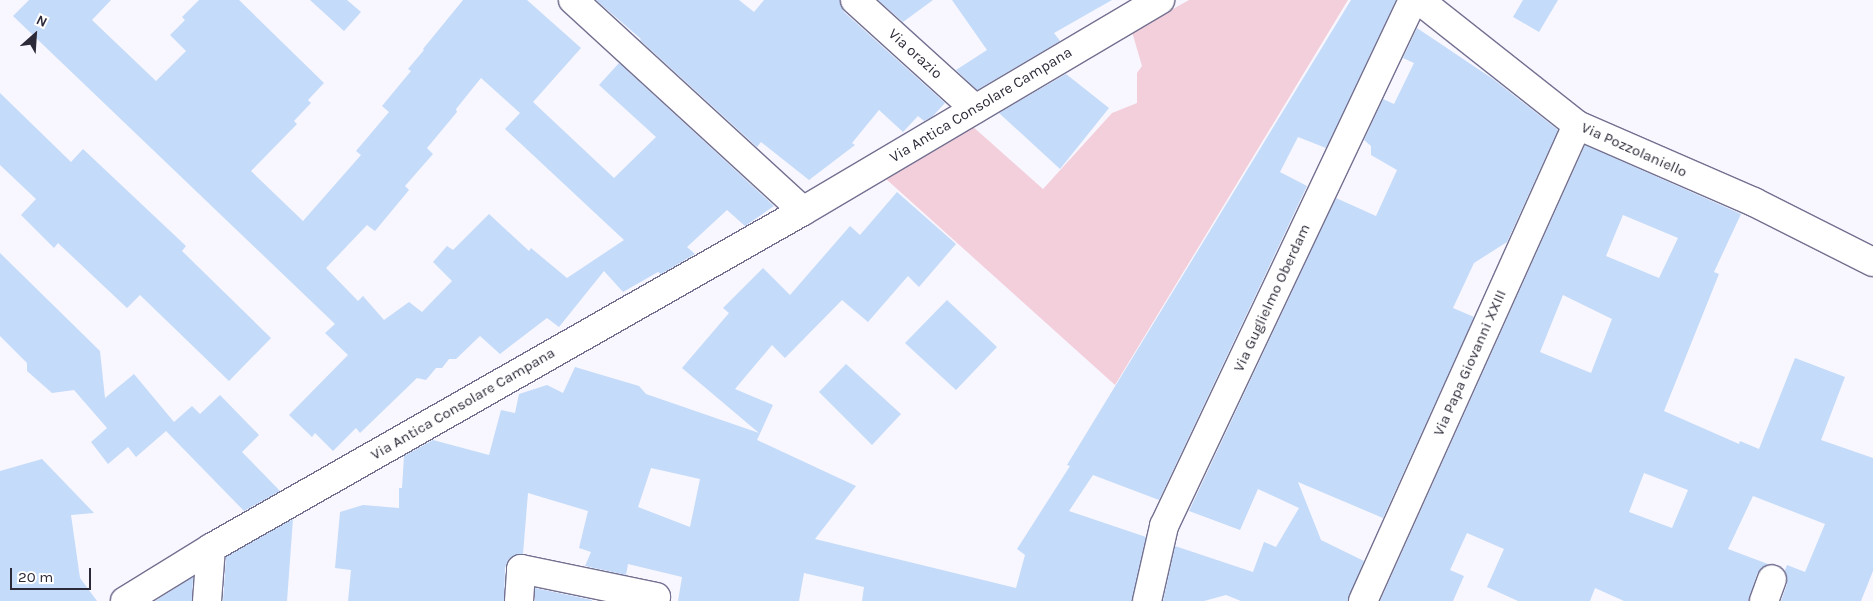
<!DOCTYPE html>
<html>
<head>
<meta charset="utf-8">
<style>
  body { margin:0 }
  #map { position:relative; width:1873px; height:601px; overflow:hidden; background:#f8f7ff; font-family:Karla,sans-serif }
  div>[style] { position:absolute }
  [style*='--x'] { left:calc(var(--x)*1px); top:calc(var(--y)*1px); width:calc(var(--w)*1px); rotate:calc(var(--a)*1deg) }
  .green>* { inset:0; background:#f3cfdb }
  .building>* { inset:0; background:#c4dbf9 }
  .roads { filter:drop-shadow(1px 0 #737090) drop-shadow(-1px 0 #737090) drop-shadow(0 1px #737090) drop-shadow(0 -1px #737090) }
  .minor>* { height:28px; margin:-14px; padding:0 14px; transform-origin:14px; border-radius:14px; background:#fff }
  span { translate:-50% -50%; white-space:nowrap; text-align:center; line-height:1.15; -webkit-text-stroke:4px #fff; paint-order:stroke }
  .street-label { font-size:15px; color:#2c2a38 }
  .north { position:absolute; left:10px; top:10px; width:50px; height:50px; -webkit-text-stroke:4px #fff; paint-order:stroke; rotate:26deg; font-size:14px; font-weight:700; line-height:20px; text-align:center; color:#2c2a38 }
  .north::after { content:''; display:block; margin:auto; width:18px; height:22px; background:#2c2a38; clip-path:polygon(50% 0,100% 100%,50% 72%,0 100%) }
  .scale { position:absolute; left:10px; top:568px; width:81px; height:22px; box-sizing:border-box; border:2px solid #2c2a38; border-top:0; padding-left:6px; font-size:15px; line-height:18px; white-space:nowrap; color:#2c2a38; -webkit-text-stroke:4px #fff; paint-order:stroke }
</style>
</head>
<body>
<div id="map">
  <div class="green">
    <i style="clip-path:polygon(1189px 0,1348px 0,1115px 385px,886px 179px,971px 125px,1043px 189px,1112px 113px,1137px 103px,1137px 73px,1142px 66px,1132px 32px)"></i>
  </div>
  <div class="building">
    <i style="clip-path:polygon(evenodd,29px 0,111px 0,92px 20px,156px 81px,186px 51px,170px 35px,185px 20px,182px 17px,199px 0,239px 0,324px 83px,308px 100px,311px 103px,294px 121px,297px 124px,251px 171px,303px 221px,361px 155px,356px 151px,389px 112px,382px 106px,411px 71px,408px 69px,424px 50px,423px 49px,463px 0,527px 0,581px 48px,533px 102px,614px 178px,656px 137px,599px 85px,619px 63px,774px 206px,745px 226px,727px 210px,687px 247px,695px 254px,661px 274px,658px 272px,623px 292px,604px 271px,559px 327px,547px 318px,500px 354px,480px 336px,456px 359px,449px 359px,442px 368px,436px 368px,426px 380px,417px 378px,360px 433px,356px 428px,333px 451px,315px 433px,312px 437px,289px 415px,348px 355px,325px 333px,335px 324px,13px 16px,29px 0,481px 78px,520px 113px,505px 129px,624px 240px,567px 278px,531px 248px,529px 251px,489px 214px,453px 250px,447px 246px,433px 262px,452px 281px,422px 312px,409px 302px,384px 320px,363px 296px,358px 301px,326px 268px,367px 225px,375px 231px,409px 190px,405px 186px,433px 154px,427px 148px,457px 112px,456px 109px,481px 78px)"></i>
    <i style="clip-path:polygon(310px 0,347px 0,361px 12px,344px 31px)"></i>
    <i style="clip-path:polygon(596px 0,739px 0,754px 12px,764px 0,840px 0,844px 12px,945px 103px,932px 117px,924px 121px,918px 116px,903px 132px,879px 110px,852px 143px,855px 145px,809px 180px,761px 142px,757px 147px,640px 40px,641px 39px)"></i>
    <i style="clip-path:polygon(878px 0,933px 0,903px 22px)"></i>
    <i style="clip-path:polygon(952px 0,1112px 0,1054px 33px,1060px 41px,977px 90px,956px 70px,987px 50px)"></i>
    <i style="clip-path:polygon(evenodd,1351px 0,1396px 0,1326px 148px,1298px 137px,1280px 172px,1307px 186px,1159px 500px,1093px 475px,1069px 511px,1146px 537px,1132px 601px,862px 601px,864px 587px,804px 573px,799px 601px,678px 601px,682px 577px,628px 564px,626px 575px,585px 566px,591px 552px,579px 548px,588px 511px,528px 493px,523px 554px,515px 555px,508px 560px,505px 568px,504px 601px,348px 601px,351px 570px,335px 568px,340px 512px,363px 505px,399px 508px,399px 488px,402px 488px,404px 456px,433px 440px,489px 455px,501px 410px,515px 413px,519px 394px,547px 385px,563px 393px,575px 367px,639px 386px,646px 394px,759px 433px,682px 368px,729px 313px,723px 308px,763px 268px,790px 295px,850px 226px,860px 235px,897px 192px,956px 244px,919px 287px,908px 276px,868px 322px,842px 300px,785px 358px,772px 345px,735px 389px,773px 405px,757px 440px,856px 486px,815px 539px,1016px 588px,1025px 555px,1017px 549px,1070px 466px,1067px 465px,1351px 0,651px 468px,700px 479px,690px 527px,638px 507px,651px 468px)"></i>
    <i style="clip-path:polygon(1523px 0,1558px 0,1539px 32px,1513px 17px)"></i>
    <i style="clip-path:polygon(1417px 28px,1493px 79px,1558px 130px,1507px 242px,1474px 263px,1453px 308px,1474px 317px,1383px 518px,1298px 482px,1321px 540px,1364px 561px,1348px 601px,1241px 601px,1226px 595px,1204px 601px,1163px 601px,1175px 546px,1253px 572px,1264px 542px,1276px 547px,1299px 508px,1258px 489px,1240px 530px,1189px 511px,1336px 198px,1376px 216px,1397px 170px,1371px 155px,1371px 146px,1364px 140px,1383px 99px,1394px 104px,1414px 63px,1403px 58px)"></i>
    <i style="clip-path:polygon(1066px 74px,1109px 108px,1060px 169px,999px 113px)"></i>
    <i style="clip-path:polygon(0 93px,71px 162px,83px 149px,186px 246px,182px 251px,271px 338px,229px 381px,140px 295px,127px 308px,58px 243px,54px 248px,21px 215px,36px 199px,0 165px)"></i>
    <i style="clip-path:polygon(evenodd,1585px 145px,1741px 214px,1714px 272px,1719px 274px,1664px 411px,1739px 444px,1740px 441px,1759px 449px,1795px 358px,1845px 377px,1821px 440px,1873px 458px,1873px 571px,1861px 601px,1781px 601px,1787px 584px,1785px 570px,1787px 565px,1805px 572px,1825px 524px,1753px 496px,1728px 549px,1768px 564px,1757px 574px,1749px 601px,1624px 601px,1595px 588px,1590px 601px,1518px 601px,1487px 587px,1504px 549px,1467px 533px,1450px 570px,1464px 576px,1453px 601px,1380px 601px,1585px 145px,1623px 215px,1678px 238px,1659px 278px,1606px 256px,1623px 215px,1585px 145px,1563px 295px,1612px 319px,1591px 373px,1540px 352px,1563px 295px,1585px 145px,1644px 473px,1688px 490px,1672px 528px,1629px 512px,1644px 473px)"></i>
    <i style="clip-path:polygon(0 253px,100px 351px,105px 398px,134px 374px,174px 422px,192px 406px,200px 414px,220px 395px,259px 435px,242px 452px,280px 491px,244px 511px,166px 431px,136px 457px,128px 447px,108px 464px,91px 442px,107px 428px,74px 390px,52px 393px,27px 371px,27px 363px,0 336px)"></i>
    <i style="clip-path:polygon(947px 300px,997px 347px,956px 390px,905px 343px)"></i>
    <i style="clip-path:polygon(846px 364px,901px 414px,872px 445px,819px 392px)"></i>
    <i style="clip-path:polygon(42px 459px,94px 513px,71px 515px,80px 578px,97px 601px,0 601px,0 471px)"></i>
    <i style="clip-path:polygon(293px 519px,287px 601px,223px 601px,226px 557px)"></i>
    <i style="clip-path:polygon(193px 577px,192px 601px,155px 601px)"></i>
    <i style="clip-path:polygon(535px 588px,592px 600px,592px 601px,535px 601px)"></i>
  </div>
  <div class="roads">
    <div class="minor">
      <i style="--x:573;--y:0;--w:312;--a:42.5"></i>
      <i style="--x:855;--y:0;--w:162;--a:42.2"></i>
      <i style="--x:1419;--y:0;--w:201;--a:38.3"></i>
      <i style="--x:1577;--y:125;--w:193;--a:23.5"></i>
      <i style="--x:1754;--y:202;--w:133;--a:26.8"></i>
      <i style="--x:125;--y:601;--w:101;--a:-31.6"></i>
      <i style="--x:211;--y:548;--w:681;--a:-29.65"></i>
      <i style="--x:803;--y:211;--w:415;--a:-30.6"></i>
      <i style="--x:207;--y:601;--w:53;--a:-85.7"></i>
      <i style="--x:519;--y:601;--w:32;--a:-86"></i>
      <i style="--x:521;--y:569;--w:138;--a:11.7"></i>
      <i style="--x:1147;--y:601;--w:77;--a:-77.2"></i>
      <i style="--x:1164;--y:526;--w:582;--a:-64.67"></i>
      <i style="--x:1363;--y:601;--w:522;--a:-65.79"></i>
      <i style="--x:1764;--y:601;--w:23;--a:-70"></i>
    </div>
  </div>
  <div class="street-label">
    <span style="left:915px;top:54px;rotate:42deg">Via orazio</span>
    <span style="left:981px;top:105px;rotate:-31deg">Via Antica Consolare Campana</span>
    <span style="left:1634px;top:150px;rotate:24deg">Via Pozzolaniello</span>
    <span style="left:1272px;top:298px;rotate:-65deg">Via Guglielmo Oberdam</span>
    <span style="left:1470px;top:363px;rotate:-66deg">Via Papa Giovanni XXIII</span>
    <span style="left:463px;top:404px;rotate:-30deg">Via Antica Consolare Campana</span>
  </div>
  <div class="north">N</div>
  <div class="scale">20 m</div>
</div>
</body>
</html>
